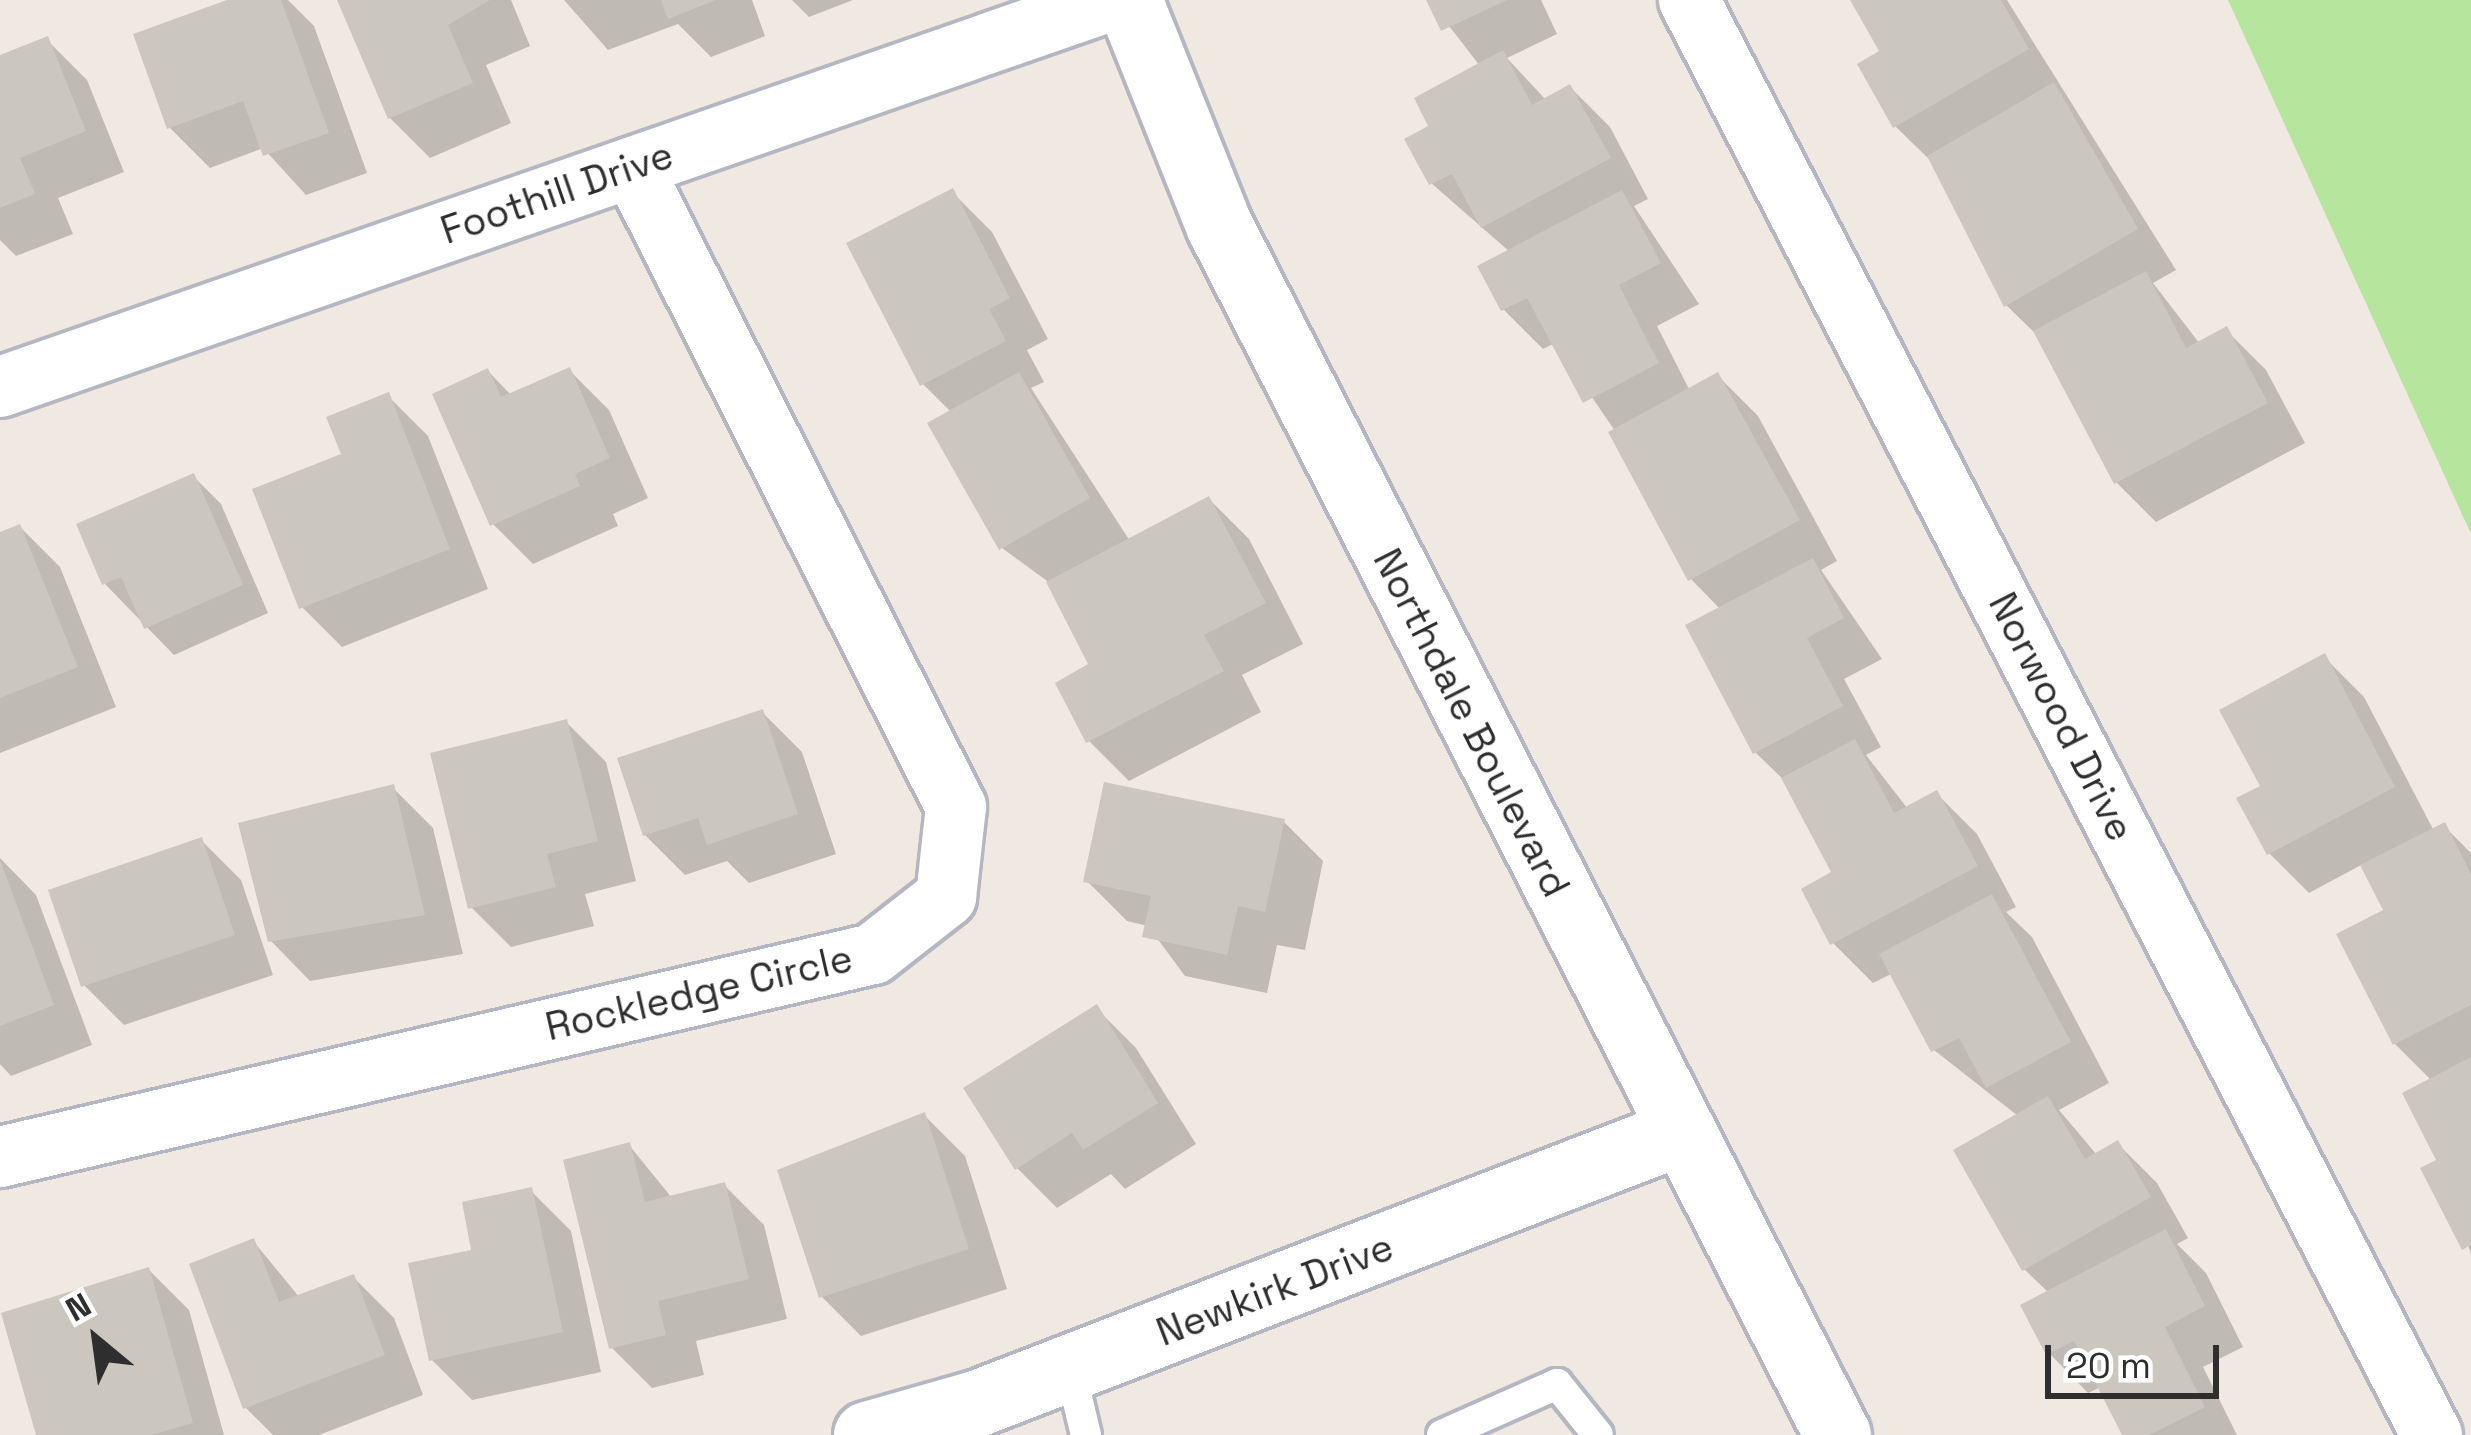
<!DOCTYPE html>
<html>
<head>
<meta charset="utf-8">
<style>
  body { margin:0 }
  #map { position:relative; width:2471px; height:1435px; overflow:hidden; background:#efe9e1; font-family:"Space Grotesk",sans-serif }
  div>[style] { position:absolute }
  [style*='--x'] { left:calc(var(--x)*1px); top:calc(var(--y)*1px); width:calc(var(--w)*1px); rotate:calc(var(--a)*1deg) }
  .green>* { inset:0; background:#b6e59e }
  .shadow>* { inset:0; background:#0003 }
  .building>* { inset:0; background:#cbc7bf }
  .roads { filter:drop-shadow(3px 0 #b4b7c1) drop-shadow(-3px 0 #b4b7c1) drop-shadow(0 3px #b4b7c1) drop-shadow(0 -3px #b4b7c1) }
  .service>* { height:30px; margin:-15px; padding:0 15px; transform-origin:15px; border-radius:15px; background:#fff }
  .minor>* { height:60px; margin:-30px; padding:0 30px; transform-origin:30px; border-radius:30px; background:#fff }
  .tertiary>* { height:66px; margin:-33px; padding:0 33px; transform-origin:33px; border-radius:33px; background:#fff }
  span { translate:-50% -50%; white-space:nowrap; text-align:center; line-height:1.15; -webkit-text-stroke:9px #fff; paint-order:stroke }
  .street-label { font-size:39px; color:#2e2e2e }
  .north { position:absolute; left:36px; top:1279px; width:120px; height:120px; -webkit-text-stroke:9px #fff; paint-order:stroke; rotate:331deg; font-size:33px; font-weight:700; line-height:48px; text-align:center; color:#2e2e2e }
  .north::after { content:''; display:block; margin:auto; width:42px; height:54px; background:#2e2e2e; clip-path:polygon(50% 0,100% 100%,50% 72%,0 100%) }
  .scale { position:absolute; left:2045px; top:1345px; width:174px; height:54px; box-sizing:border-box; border:6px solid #2e2e2e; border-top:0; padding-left:15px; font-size:36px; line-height:42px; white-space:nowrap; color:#2e2e2e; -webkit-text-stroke:9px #fff; paint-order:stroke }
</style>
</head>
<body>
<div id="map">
  <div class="green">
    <i style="clip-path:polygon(2228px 0,2471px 0,2471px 534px)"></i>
  </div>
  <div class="shadow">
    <i style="clip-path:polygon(236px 0,288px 0,314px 26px,367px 173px,306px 195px,263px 148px,210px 168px,170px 128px)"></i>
    <i style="clip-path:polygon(340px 0,511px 0,530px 46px,486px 65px,511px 123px,430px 158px,390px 118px)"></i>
    <i style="clip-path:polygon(564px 0,752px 0,765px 36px,711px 57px,678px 24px,608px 50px)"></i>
    <i style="clip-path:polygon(792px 0,853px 0,809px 17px)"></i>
    <i style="clip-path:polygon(1429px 0,1541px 0,1557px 34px,1507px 58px,1546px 100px,1570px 87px,1610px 127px,1648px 199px,1634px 206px,1699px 304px,1657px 326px,1690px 391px,1718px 376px,1758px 416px,1837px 561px,1821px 570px,1882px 659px,1844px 679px,1881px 747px,1866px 755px,1908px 809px,1937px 794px,1977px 834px,2016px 907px,2006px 912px,2032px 937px,2109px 1083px,2059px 1110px,2097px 1155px,2117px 1143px,2157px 1183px,2188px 1238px,2177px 1244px,2206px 1273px,2243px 1347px,2203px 1367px,2237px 1435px,2125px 1435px,2101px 1387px,2088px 1393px,2049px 1353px,2049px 1293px,2024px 1269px,2018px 1116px,1934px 1050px,1893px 973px,1873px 983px,1833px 943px,1835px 873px,1788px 784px,1755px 752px,1721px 610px,1691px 579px,1615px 431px,1555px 343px,1543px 349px,1503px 309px,1510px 252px,1431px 183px,1432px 127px,1480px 66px)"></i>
    <i style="clip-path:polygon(1853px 0,2007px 0,2176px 270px,2153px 283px,2200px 344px,2226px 330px,2266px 370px,2305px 443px,2156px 522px,2116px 482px,2041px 339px,2006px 305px,1936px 166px,1895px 126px,1883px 52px)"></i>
    <i style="clip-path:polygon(47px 40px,87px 80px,124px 172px,58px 198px,73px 234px,16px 256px,0 240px,0 58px)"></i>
    <i style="clip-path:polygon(952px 192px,992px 232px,1048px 339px,1027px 350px,1044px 382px,1031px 388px,1130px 541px,1209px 499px,1249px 539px,1303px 644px,1242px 675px,1261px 712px,1129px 781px,1089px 741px,1092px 665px,1050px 583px,1002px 548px,952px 413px,923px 384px)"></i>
    <i style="clip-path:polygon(569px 370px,609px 410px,648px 498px,613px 514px,618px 526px,533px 564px,493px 524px,488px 371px,512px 396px)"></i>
    <i style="clip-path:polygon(388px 396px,428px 436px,488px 589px,342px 647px,302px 607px)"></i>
    <i style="clip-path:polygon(193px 476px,221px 504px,268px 613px,174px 655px,105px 584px)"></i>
    <i style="clip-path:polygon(20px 527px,60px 567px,116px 707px,0 753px,0 536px)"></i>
    <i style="clip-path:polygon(2324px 657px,2364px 697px,2434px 831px,2444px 826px,2471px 853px,2471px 1254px,2440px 1161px,2432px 1081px,2395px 1044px,2387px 911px,2363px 864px,2309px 893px,2269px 853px,2264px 787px)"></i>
    <i style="clip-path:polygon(762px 712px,802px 752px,836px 854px,749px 883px,727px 861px,685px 875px,645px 835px)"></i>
    <i style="clip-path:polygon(566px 722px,606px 762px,636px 881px,585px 894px,594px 926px,511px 947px,471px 907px)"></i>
    <i style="clip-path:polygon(393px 788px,433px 828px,463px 954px,310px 981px,270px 940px)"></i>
    <i style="clip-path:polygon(1283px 821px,1323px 861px,1305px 950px,1277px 945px,1267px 993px,1185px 976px,1148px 926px,1127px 921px,1087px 881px)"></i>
    <i style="clip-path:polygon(201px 840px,241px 880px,273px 975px,124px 1025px,84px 985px)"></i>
    <i style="clip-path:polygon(0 858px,36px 895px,92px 1045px,11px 1076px,0 1064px)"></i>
    <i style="clip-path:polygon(1096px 1008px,1136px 1048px,1196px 1144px,1125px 1189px,1111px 1174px,1057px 1208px,1017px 1168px)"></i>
    <i style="clip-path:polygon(925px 1116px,965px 1156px,1007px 1289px,861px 1336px,821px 1296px)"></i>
    <i style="clip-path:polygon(629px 1145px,672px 1198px,724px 1185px,764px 1225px,787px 1319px,696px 1341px,704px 1375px,652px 1388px,612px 1348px)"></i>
    <i style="clip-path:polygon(531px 1191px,571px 1231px,601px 1372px,472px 1400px,432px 1360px,475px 1252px)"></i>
    <i style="clip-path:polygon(254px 1242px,300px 1298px,354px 1278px,394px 1318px,423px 1395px,319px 1435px,273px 1435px,246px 1408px)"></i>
    <i style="clip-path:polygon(149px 1270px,189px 1310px,224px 1435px,40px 1435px)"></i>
  </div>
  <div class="building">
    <i style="clip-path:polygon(227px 0,281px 0,329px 133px,263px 156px,243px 101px,167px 129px,133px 34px)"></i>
    <i style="clip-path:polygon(337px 0,490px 0,448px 25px,473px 83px,388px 119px)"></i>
    <i style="clip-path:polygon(661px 0,716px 0,668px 19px)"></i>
    <i style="clip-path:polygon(1426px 0,1507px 0,1441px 31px)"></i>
    <i style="clip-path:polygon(1850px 0,2001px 0,2029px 49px,1893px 128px,1857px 64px,1879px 51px)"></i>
    <i style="clip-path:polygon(48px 36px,86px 131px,20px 158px,35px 194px,0 208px,0 55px)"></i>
    <i style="clip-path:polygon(1503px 50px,1532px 105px,1570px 84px,1611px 158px,1481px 228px,1452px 174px,1429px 185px,1404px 139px,1428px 126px,1414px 98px)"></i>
    <i style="clip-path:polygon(2054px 82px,2138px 229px,2004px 307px,1927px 156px)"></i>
    <i style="clip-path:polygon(953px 188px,1010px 298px,989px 309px,1006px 341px,920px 386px,846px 243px)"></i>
    <i style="clip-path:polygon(1622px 190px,1661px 263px,1619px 285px,1659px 363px,1583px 403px,1527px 298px,1501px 311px,1477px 266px)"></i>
    <i style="clip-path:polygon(2146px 271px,2186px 348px,2227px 326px,2268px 403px,2114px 484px,2033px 331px)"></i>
    <i style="clip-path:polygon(570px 367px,610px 458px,575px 474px,580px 486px,490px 526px,432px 394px,488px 368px,501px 397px)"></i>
    <i style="clip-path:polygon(1019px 372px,1090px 498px,999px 550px,927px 423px)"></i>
    <i style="clip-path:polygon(1718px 372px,1800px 520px,1688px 581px,1608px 432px)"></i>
    <i style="clip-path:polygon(389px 392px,450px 549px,299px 609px,252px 489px,341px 454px,326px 417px)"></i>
    <i style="clip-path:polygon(194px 473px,243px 585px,144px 629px,121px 577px,102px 585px,76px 524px)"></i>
    <i style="clip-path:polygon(1209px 496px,1266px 603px,1204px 635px,1224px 671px,1086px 743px,1055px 683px,1088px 664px,1046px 582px)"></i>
    <i style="clip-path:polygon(20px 524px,78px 667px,0 698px,0 532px)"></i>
    <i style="clip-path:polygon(1813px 558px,1844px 618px,1807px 638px,1843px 706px,1753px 754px,1685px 625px)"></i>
    <i style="clip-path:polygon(2325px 653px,2395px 787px,2267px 855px,2236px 798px,2260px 786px,2219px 710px)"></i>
    <i style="clip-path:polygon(763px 709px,798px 814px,707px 845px,698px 818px,643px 836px,617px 758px)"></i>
    <i style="clip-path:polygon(567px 719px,598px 841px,547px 854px,556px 887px,468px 909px,430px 753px)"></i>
    <i style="clip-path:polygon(1855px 739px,1894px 813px,1937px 790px,1978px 866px,1830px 945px,1801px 889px,1831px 872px,1781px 778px)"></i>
    <i style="clip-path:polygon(1104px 782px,1285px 819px,1265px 912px,1238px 906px,1227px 955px,1142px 937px,1151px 896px,1083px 882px)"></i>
    <i style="clip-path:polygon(394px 784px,425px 915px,268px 942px,238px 823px)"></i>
    <i style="clip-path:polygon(2445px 822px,2471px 874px,2471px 1005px,2393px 1045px,2336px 934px,2383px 910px,2360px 865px)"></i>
    <i style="clip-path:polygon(202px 837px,235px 935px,81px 987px,48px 890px)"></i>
    <i style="clip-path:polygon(0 860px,54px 1005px,0 1026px)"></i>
    <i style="clip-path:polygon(1992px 894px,2071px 1042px,1986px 1088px,1959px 1038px,1931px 1052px,1879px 954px)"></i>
    <i style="clip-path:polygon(1097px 1004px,1158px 1103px,1083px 1150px,1072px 1133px,1015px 1170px,963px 1088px)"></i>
    <i style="clip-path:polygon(2471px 1057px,2471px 1245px,2462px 1250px,2420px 1168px,2436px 1160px,2402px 1093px)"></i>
    <i style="clip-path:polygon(2048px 1096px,2085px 1159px,2118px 1140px,2151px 1197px,2022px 1271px,1953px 1150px)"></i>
    <i style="clip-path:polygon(925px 1112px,969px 1249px,819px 1298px,777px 1170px)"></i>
    <i style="clip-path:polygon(630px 1142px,645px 1202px,725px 1182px,749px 1279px,658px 1301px,666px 1335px,609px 1349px,563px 1160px)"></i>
    <i style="clip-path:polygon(532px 1187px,563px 1332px,429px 1361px,408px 1263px,471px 1250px,462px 1202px)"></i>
    <i style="clip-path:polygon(2166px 1229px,2205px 1306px,2165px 1327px,2205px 1407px,2149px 1435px,2122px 1435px,2074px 1341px,2046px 1355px,2020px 1305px)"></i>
    <i style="clip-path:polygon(254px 1238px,279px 1302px,354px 1274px,385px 1355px,243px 1409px,189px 1264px)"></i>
    <i style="clip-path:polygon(149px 1267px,193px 1423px,151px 1435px,36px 1435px,1px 1313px)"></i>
  </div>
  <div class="roads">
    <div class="service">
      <i style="--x:1070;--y:1368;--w:69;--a:76.6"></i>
      <i style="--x:1442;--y:1435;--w:126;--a:-23.9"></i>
      <i style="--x:1557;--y:1384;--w:65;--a:51.2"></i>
    </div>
    <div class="minor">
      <i style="--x:1689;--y:0;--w:1616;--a:62.63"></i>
      <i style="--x:0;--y:387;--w:1178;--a:-19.17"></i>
      <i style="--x:0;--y:1157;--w:896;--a:-13.09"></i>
      <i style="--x:873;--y:954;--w:93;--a:-38"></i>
      <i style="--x:946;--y:897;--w:91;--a:-83.7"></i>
      <i style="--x:956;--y:807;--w:717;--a:-116.85"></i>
    </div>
    <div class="tertiary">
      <i style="--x:1129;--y:0;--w:245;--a:68.2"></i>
      <i style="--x:1220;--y:227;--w:1357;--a:62.91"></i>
      <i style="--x:867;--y:1435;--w:116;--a:-15.9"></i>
      <i style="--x:979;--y:1403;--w:750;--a:-21.09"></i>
    </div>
  </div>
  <div class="street-label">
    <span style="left:557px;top:193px;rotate:-19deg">Foothill Drive</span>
    <span style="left:2061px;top:717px;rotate:63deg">Norwood Drive</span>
    <span style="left:1471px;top:723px;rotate:63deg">Northdale Boulevard</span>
    <span style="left:699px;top:993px;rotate:-13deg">Rockledge Circle</span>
    <span style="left:1275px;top:1290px;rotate:-21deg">Newkirk Drive</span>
  </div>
  <div class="north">N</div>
  <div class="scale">20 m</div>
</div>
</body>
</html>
